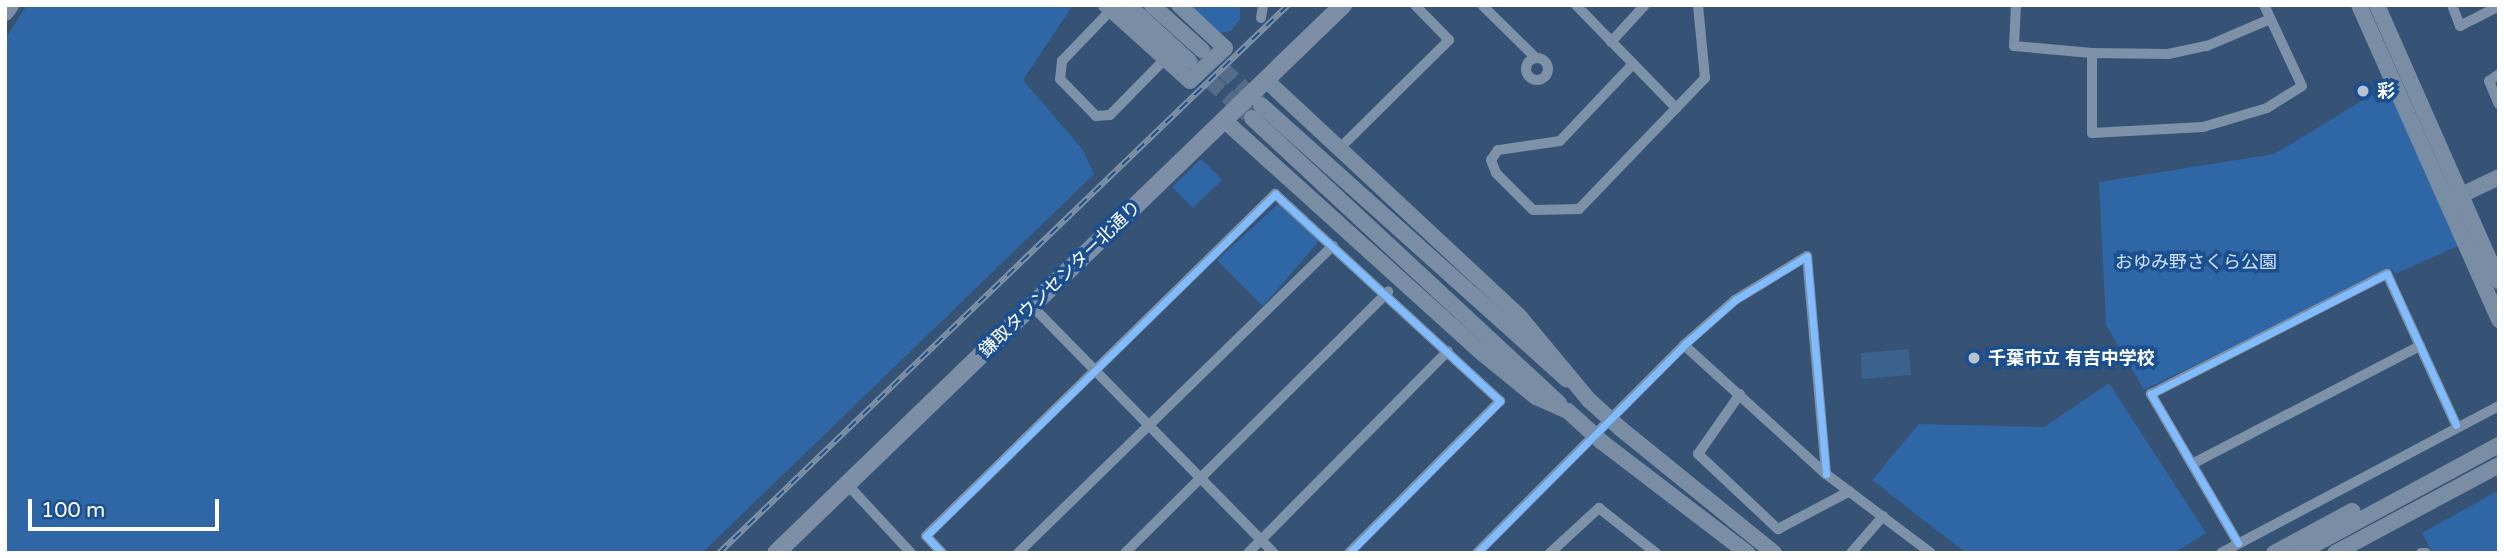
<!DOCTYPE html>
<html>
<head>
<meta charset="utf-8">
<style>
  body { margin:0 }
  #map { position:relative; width:2504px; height:558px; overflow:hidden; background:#365274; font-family:"Varela Round","Noto Sans JP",sans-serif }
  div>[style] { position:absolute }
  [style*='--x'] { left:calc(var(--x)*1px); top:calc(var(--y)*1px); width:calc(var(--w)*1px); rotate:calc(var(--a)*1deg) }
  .green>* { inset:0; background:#2f66a5 }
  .water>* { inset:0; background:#3b618d }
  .secondary-tunnel>* { height:16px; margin-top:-8px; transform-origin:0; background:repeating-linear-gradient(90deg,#546c89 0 16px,transparent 0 24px) }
  .street>* { height:10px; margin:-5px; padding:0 5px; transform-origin:5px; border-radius:5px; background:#7d92a8 }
  .street>.ring { margin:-5px; padding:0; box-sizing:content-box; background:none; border:10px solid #7d92a8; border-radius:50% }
  .secondary>* { height:16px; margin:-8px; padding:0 8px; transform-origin:8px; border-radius:8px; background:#798da4 }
  .primary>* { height:18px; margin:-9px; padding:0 9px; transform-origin:9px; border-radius:9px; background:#7d8ea7 }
  .rail>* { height:6px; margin-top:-3px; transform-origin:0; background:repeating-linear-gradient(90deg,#1b4f8f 0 10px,#7e92a7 0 20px); box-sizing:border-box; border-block:2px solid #7e92a7 }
  .secondary-bridge>* { height:16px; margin:-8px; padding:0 8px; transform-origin:8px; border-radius:8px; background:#798da4 }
  .cycleway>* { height:7px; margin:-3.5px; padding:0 3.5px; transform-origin:3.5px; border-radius:3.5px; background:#80bcff }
  .dots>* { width:19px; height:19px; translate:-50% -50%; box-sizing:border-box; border:4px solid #1b4f8f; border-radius:50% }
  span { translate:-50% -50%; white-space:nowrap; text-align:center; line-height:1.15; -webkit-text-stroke:7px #1b4f8f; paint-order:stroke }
  .poi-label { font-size:18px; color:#fff; font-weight:700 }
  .left { translate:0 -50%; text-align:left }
  .park-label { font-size:18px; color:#cfe3fa }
  .street-label { font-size:18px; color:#fff }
  .frame { position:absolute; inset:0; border:7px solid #fff; pointer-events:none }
  .scale { position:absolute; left:28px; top:499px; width:191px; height:32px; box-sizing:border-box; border:4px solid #fff; border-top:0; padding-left:9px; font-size:21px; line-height:24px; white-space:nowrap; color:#fff; -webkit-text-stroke:5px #1b4f8f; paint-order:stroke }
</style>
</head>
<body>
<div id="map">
  <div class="green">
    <i style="clip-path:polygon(27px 5px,1073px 5px,1023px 80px,1083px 150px,1094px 174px,702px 553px,5px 553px,5px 39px)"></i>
    <i style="clip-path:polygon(1190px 5px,1240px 5px,1240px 19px,1231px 31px,1219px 33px)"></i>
    <i style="clip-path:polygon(2388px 85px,2460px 245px,2395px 274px,2392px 269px,2144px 390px,2106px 325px,2099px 182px,2274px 154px)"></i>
    <i style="clip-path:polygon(1201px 159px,1222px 180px,1193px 208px,1172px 187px)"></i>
    <i style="clip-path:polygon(1279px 203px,1320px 240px,1263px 306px,1217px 260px)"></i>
    <i style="clip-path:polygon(2109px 383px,2206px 533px,2174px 553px,1966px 553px,1872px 480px,1919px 424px,2044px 427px)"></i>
    <i style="clip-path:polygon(2499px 490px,2499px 553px,2433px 553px,2422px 533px)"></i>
  </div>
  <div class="water">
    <i style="clip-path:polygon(1909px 349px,1911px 375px,1862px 379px,1861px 353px)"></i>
  </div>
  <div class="secondary-tunnel">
    <i style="--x:1204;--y:52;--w:75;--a:42.8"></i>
    <i style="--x:1191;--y:64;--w:76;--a:41.3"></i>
  </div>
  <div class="street">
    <i style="--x:1482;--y:5;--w:76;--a:44.5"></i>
    <i style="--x:1576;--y:5;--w:144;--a:45.8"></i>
    <i style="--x:2016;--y:5;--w:41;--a:92.8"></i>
    <i style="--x:2014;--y:46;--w:78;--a:5.1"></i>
    <i style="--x:2092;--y:53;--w:76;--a:0.8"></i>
    <i style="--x:2168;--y:54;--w:40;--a:-12"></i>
    <i style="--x:2207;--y:46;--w:66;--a:-23.1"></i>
    <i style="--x:2452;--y:5;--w:22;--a:69"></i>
    <i style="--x:2460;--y:26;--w:44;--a:-27.1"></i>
    <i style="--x:1111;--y:10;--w:71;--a:133.9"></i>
    <i style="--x:1062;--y:61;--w:18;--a:96"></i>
    <i style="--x:1060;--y:79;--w:52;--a:45.8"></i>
    <i style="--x:1096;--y:116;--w:14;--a:-4"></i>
    <i style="--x:1110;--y:115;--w:77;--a:-45.5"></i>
    <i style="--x:1261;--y:18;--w:13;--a:-81"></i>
    <i style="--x:1611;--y:42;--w:50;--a:-47.4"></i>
    <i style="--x:2092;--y:53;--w:80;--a:90"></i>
    <i style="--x:2092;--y:133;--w:111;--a:-3.1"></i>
    <i style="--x:2203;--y:127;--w:67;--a:-16.5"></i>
    <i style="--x:2267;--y:108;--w:41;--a:-32.2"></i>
    <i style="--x:2302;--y:86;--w:89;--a:-115.1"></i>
    <i class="ring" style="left:1526px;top:58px;width:12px;height:12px"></i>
    <i style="--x:1633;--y:64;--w:106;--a:133.5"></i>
    <i style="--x:1560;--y:141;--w:63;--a:171.7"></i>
    <i style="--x:1498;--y:150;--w:12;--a:125"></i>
    <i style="--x:1491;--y:160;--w:14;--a:69"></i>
    <i style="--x:1496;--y:173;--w:52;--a:45"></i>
    <i style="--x:1533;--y:210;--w:46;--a:-1.2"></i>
    <i style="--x:1579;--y:209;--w:182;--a:-46.1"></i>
    <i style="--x:1705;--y:78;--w:73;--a:-95.5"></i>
    <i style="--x:2499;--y:74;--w:12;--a:145"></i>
    <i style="--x:2489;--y:81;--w:25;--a:67"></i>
    <i style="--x:1346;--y:142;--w:145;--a:-44.7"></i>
    <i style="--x:1449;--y:40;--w:49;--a:-134.2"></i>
    <i style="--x:1032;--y:306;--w:346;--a:45.6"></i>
    <i style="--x:1684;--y:345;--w:192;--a:42.3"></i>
    <i style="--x:1826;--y:474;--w:131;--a:37"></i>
    <i style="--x:1740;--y:394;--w:73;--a:125"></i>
    <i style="--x:1698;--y:454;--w:110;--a:43.2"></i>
    <i style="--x:1778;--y:529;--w:81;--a:-27.8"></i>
    <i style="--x:2192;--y:464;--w:257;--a:-27.4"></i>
    <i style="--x:847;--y:484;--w:94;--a:47.2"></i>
    <i style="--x:2238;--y:543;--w:173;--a:-120.3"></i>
    <i style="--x:2151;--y:394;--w:265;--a:-27"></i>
    <i style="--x:2387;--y:274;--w:166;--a:65.4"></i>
    <i style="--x:942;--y:553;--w:23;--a:-133"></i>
    <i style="--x:926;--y:536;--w:489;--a:-44.4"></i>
    <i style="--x:1275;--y:194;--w:306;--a:42.6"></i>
    <i style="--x:1500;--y:401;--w:214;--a:134.8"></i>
    <i style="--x:1018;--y:553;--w:440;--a:-44.3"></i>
    <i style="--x:1125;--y:553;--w:371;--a:-44.8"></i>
    <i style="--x:1248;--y:553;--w:284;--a:-45.3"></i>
    <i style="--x:1477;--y:553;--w:293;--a:-45.1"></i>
    <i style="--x:1684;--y:345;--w:68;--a:-41.4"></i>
    <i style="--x:1735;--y:300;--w:84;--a:-31.4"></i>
    <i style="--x:1807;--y:256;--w:219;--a:85"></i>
    <i style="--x:1550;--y:553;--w:67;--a:-42.6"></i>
    <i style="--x:1599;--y:508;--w:73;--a:38.3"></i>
    <i style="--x:1851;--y:553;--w:49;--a:-49.1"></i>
    <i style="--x:2221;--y:553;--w:314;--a:-27.9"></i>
    <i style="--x:2421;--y:553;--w:5;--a:0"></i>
  </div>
  <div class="secondary">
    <i style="--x:1106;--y:5;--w:113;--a:42.1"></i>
    <i style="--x:1190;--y:81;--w:48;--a:-43.3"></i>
    <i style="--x:1225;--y:48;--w:63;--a:-136.9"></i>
    <i style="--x:1128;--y:5;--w:83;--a:42.6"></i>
    <i style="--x:1152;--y:5;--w:67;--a:42"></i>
    <i style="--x:2359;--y:5;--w:345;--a:66"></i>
    <i style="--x:2377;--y:5;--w:302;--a:66.2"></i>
    <i style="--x:1266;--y:80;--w:347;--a:43"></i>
    <i style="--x:1520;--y:317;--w:108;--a:50.3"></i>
    <i style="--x:1261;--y:105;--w:411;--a:41.9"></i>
    <i style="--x:1252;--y:118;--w:419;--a:42.9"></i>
    <i style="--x:1224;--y:120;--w:348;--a:42.1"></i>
    <i style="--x:1482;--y:353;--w:70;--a:39.2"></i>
    <i style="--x:1536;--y:397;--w:35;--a:24"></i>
    <i style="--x:2455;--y:198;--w:49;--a:-25.5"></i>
    <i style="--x:1621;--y:429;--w:197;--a:39"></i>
    <i style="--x:1602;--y:442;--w:183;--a:37.4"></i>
    <i style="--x:2274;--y:553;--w:89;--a:-28.3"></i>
    <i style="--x:2299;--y:553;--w:227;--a:-28.4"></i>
    <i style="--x:2335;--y:553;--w:186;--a:-28.2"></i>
  </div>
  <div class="primary">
    <i style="--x:5;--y:12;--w:9;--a:-54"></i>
    <i style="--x:776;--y:553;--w:789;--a:-44.02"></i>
  </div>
  <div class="rail">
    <i style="--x:719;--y:553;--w:790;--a:-43.92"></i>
  </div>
  <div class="secondary-bridge">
    <i style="--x:1589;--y:400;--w:43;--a:42.2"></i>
    <i style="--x:1568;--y:411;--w:46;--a:42.4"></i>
  </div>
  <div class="cycleway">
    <i style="--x:2238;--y:543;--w:173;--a:-120.3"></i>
    <i style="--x:2151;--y:394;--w:265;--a:-27"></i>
    <i style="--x:2387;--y:274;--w:166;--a:65.4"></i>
    <i style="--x:942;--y:553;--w:23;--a:-133"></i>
    <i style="--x:926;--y:536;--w:489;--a:-44.4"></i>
    <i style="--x:1275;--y:194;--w:306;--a:42.6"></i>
    <i style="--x:1500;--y:401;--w:214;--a:134.8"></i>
    <i style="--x:1477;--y:553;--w:293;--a:-45.1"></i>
    <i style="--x:1684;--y:345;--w:68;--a:-41.4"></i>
    <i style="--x:1735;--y:300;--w:84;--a:-31.4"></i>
    <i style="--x:1807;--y:256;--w:219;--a:85"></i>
  </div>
  <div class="dots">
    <i style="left:2363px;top:91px;background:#b9c2ce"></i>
    <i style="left:1974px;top:358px;background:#b9c2ce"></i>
  </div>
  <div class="poi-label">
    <span class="left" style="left:2377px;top:91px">彩</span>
    <span class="left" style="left:1988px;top:358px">千葉市立 有吉中学校</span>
  </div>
  <div class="park-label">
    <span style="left:2196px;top:262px">おゆみ野さくら公園</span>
  </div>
  <div class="street-label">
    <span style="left:1060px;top:279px;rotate:-44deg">鎌取タウンセンター北通り</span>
  </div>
  <div class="frame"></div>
  <div class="scale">100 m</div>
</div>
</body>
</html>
